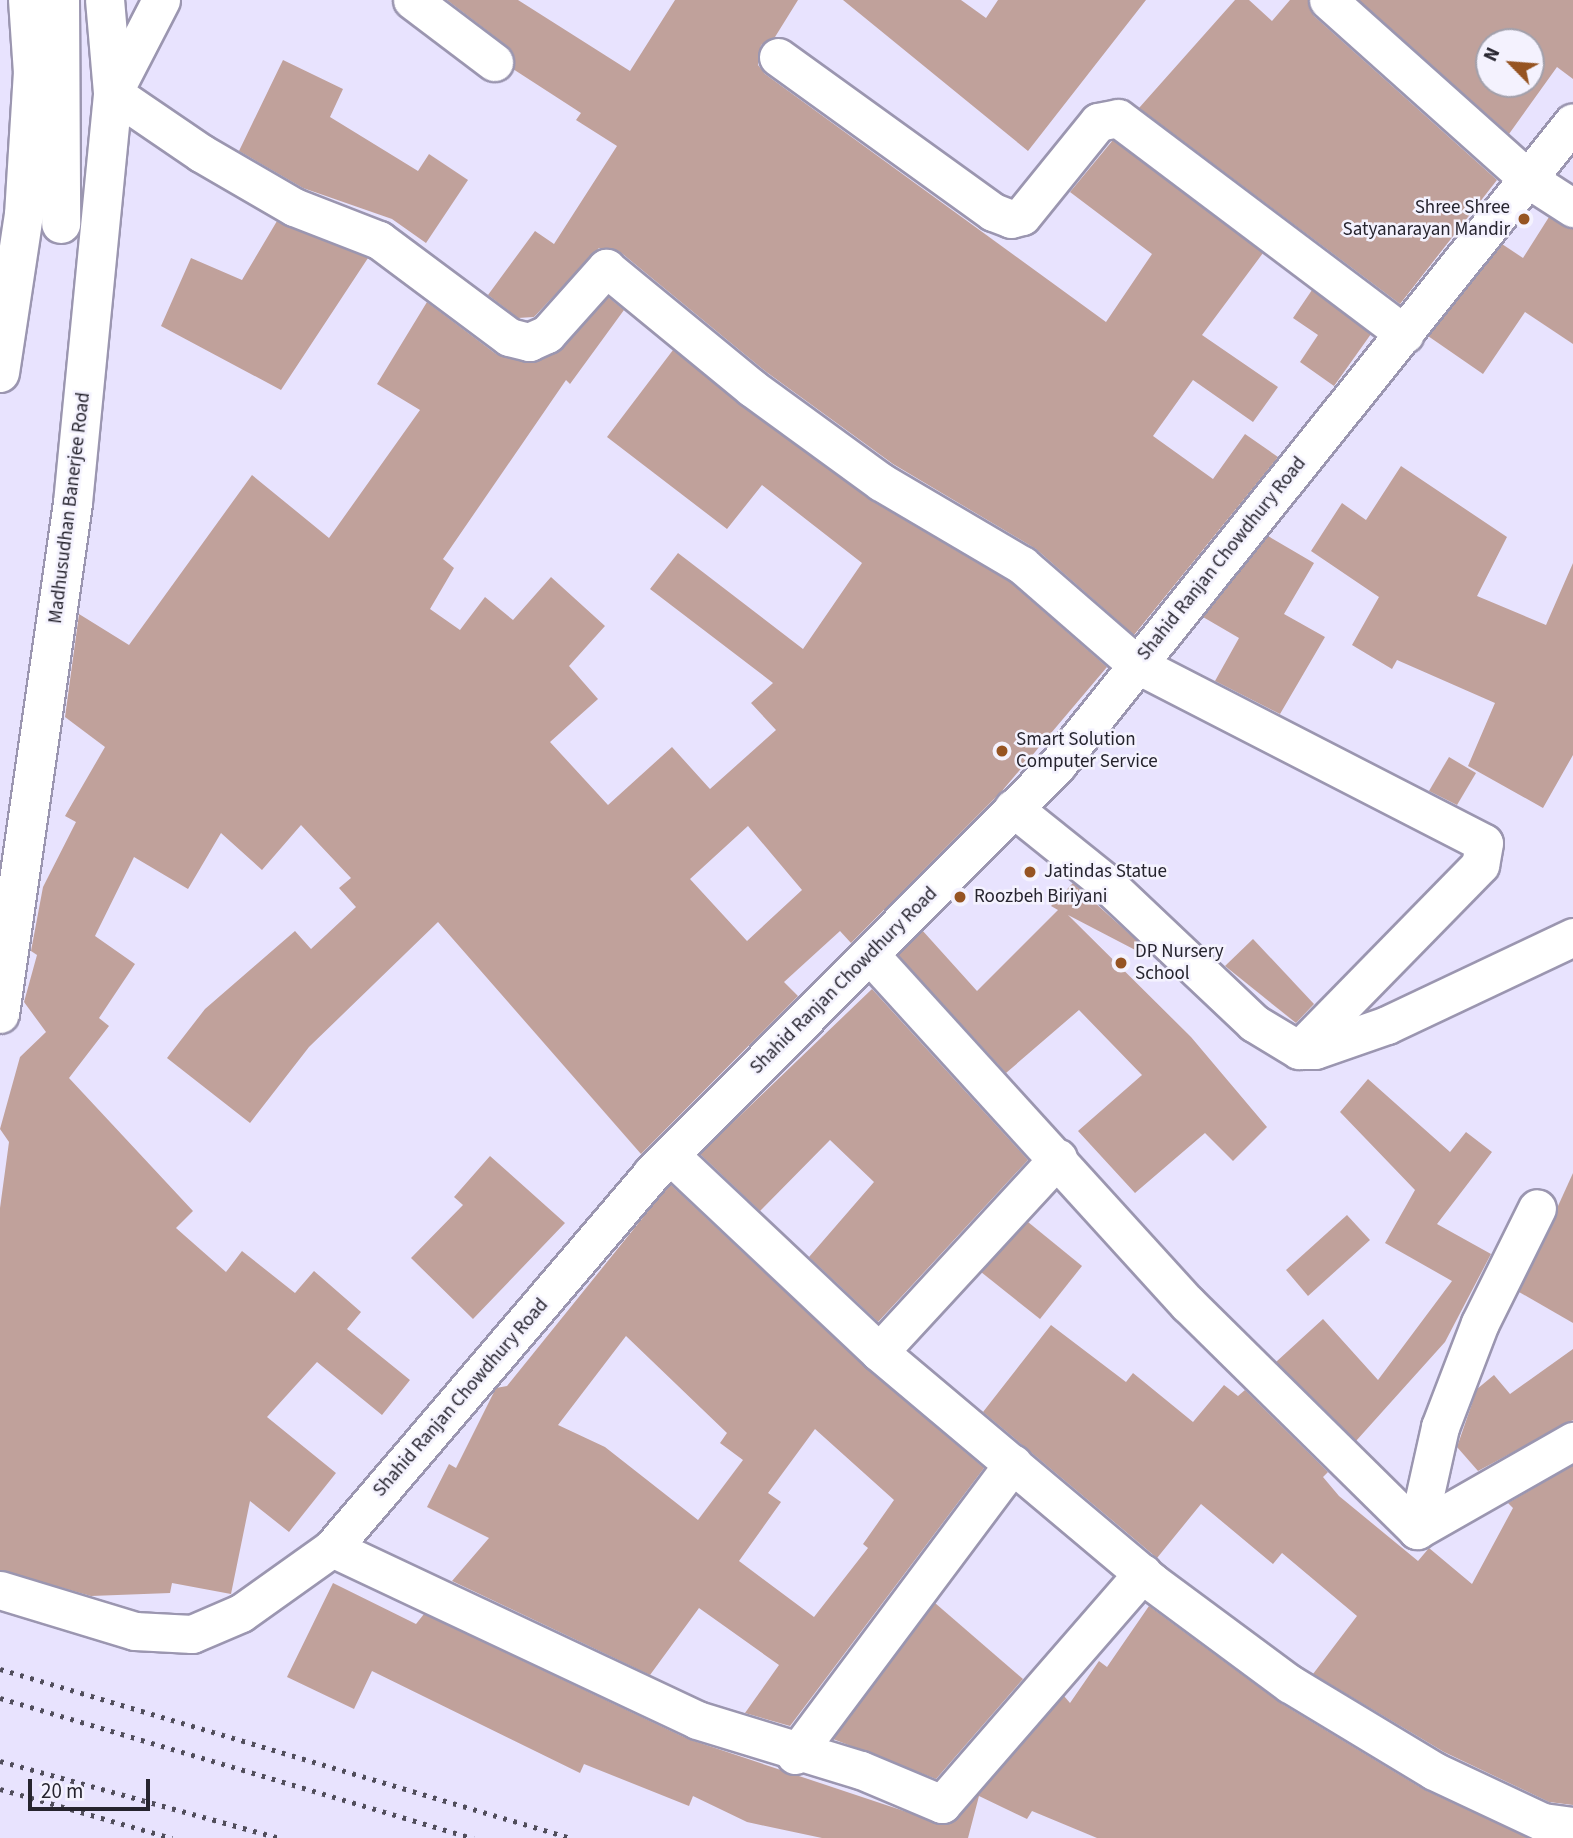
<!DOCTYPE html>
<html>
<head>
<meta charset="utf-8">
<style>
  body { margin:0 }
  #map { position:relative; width:1573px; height:1838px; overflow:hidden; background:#e8e3fe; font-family:"Source Sans 3",sans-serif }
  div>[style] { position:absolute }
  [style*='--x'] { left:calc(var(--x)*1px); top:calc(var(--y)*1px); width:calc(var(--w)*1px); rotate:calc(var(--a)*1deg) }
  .building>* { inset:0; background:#c0a19b }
  .roads { filter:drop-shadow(2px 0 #9b96b0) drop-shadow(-2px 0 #9b96b0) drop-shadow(0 2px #9b96b0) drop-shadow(0 -2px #9b96b0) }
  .minor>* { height:37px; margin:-18.5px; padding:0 18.5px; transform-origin:18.5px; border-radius:18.5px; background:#fff }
  .tertiary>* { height:38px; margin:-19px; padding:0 19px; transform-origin:19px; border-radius:19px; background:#fff }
  .primary>* { height:38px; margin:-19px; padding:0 19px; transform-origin:19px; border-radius:19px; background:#fff }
  .rail>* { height:5px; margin-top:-2.5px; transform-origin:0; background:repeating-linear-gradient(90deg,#504d5b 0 3.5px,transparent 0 10.5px) }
  .dots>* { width:19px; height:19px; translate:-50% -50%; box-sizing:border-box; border:4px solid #f4f2fe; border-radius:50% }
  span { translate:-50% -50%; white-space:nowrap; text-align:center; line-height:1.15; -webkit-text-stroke:5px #f4f2fe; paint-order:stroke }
  .poi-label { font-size:19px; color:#26242e }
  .right { translate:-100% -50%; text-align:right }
  .left { translate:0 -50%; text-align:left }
  .street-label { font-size:19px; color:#26242e }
  .north { position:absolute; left:1475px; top:28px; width:70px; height:70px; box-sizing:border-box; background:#f4f2fe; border:2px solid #a2a0ab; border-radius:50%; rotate:295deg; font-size:19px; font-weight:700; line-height:28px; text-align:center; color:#26242e }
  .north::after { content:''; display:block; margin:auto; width:24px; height:32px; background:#965422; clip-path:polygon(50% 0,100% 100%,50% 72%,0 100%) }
  .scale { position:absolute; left:28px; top:1779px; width:122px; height:32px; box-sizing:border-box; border:4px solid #26242e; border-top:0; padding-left:9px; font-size:21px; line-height:24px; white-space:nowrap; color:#26242e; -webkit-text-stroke:5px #f4f2fe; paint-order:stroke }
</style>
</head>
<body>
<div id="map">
  <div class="building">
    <i style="clip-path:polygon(447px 0,518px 0,630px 71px,675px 0,798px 0,775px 37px,761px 45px,758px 65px,765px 74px,1106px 322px,1152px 254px,1070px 192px,1113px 140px,1263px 253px,1202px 335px,1278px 387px,1253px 422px,1193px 380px,1153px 436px,1213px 479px,1245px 434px,1278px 457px,1134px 635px,1036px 549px,893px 464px,765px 371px,619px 251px,599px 248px,534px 317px,518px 318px,488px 295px,535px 231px,554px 244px,617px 146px,576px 120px,581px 113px,513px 69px,507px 46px)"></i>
    <i style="clip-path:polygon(843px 0,961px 0,986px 18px,998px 0,1146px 0,1028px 151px)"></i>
    <i style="clip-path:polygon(1235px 0,1249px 0,1272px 21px,1290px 0,1308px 0,1314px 16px,1497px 180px,1400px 304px,1139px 108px)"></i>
    <i style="clip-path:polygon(evenodd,1359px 0,1573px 0,1573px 79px,1557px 67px,1509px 134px,1359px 0,1489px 42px,1531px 42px,1531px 84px,1489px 84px,1489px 42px)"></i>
    <i style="clip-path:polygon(283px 60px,343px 89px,330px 117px,418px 171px,429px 154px,468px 180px,426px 243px,392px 219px,303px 188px,239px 151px)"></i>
    <i style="clip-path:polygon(1549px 217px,1573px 229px,1573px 344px,1525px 312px,1483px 374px,1428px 336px,1502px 244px,1523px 258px)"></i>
    <i style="clip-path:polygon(277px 221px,368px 258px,281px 390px,161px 326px,191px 258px,242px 280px)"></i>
    <i style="clip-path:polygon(1312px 290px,1371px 334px,1334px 386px,1300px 362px,1318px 335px,1293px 318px)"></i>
    <i style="clip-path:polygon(evenodd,608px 297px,624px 310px,570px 384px,566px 380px,443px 559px,454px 568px,430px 609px,460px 630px,485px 597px,513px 620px,551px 577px,605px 626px,569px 666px,598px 699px,550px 742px,608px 805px,672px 747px,710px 789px,776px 730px,751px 703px,773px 683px,650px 589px,678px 553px,803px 649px,862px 563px,762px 485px,727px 529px,607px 437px,673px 350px,869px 499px,1010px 582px,1107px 667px,1002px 791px,851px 943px,840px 931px,784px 982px,798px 996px,641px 1154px,438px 922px,309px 1047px,250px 1123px,167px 1058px,205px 1009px,295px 931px,311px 949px,356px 907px,339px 888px,351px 878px,301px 825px,262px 870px,221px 833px,188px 889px,134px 857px,95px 936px,135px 964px,99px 1018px,109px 1026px,69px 1078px,193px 1211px,176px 1228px,226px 1272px,242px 1251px,295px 1293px,314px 1271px,361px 1312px,347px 1329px,410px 1380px,382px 1415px,317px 1362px,267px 1417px,336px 1473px,289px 1532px,250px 1501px,231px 1594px,172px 1583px,170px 1593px,91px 1596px,0 1570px,0 1208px,9px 1142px,0 1129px,20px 1057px,46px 1032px,24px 1002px,37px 955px,31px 951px,43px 887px,76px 822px,65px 816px,105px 747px,65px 717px,79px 614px,129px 645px,252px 475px,329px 538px,420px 410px,377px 384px,427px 302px,496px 354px,525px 362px,562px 348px,608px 297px,748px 826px,802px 890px,747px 941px,690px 879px,748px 826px)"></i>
    <i style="clip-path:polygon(1401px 466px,1507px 537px,1477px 596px,1546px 625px,1573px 563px,1573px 755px,1543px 808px,1468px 766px,1495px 703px,1397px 660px,1392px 669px,1352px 645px,1379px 597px,1311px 551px,1342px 503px,1366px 520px)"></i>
    <i style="clip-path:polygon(1268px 536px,1314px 563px,1284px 614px,1325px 637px,1280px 714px,1215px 681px,1239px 638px,1203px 617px)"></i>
    <i style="clip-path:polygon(1449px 757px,1476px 773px,1457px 805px,1429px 791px)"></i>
    <i style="clip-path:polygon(1073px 883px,1145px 948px,1141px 953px,1068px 915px,1191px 1037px,1267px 1127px,1233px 1161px,1205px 1133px,1135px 1193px,1078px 1131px,1142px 1075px,1079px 1010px,1006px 1073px,898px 955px,922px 930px,977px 991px,1058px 910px,1051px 906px)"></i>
    <i style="clip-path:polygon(1253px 939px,1314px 1004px,1296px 1023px,1225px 966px)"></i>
    <i style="clip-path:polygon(872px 989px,1028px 1160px,878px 1322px,809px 1257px,874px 1182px,830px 1140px,760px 1211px,700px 1154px)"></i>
    <i style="clip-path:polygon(1368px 1079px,1450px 1152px,1466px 1132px,1492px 1152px,1437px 1224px,1491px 1254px,1445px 1342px,1356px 1441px,1276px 1362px,1323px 1319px,1378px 1380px,1452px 1281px,1385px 1243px,1415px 1190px,1340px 1112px)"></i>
    <i style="clip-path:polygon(490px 1156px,565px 1223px,473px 1319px,411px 1258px,463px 1205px,454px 1197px)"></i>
    <i style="clip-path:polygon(1573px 1173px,1573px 1323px,1519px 1292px)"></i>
    <i style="clip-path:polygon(evenodd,670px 1184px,865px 1367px,984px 1468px,790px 1726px,745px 1713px,779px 1665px,699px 1608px,650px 1675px,452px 1581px,489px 1538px,427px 1507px,449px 1464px,456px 1468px,496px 1388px,507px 1386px,670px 1184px,626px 1336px,727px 1433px,720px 1443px,743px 1460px,698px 1520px,605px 1447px,558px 1425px,626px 1336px,670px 1184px,815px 1429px,894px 1500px,863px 1544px,868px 1548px,814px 1617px,739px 1561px,781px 1502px,768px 1493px,815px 1429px)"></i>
    <i style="clip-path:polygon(1347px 1215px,1370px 1240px,1308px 1296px,1286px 1270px)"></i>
    <i style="clip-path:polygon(1028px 1222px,1082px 1266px,1040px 1319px,981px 1272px)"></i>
    <i style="clip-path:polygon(1051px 1325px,1126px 1382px,1133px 1373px,1193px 1422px,1224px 1385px,1238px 1396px,1245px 1390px,1328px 1472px,1323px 1477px,1339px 1496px,1418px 1561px,1429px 1548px,1472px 1584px,1513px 1508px,1508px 1503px,1573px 1465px,1573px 1805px,1549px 1802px,1444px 1752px,1313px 1674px,1357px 1616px,1282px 1553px,1273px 1564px,1201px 1504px,1157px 1558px,983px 1412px)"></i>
    <i style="clip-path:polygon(1573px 1349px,1573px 1420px,1478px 1471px,1457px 1447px,1477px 1389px,1494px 1375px,1510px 1394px)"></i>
    <i style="clip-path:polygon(333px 1583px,416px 1624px,424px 1614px,688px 1739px,946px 1825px,1064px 1696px,1070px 1703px,1099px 1661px,1107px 1667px,1149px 1606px,1279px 1702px,1423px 1789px,1528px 1838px,1097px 1838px,1032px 1811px,1027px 1819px,979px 1796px,968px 1838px,822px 1838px,747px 1822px,693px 1796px,689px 1806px,584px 1764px,580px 1773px,372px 1671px,354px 1709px,287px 1677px)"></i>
    <i style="clip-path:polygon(935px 1603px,1023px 1679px,936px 1779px,833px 1739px)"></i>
  </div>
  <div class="roads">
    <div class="minor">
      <i style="--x:161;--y:0;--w:105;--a:117.3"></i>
      <i style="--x:113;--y:93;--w:107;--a:34.3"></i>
      <i style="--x:201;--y:153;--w:108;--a:30.1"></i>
      <i style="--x:294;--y:207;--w:91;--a:21.2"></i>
      <i style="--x:379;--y:240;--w:162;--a:36.7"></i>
      <i style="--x:509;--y:337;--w:21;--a:14"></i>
      <i style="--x:529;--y:342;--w:20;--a:-24"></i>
      <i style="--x:547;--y:334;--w:89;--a:-48.2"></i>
      <i style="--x:606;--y:268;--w:189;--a:39.4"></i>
      <i style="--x:752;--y:388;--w:160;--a:36.1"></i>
      <i style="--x:881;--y:482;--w:164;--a:30.5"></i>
      <i style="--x:1022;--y:565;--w:151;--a:41"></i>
      <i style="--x:1136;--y:664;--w:391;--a:27.2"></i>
      <i style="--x:1484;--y:843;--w:22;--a:100"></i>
      <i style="--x:1480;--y:865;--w:259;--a:134.4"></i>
      <i style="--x:412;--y:0;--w:103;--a:37.1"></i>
      <i style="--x:1328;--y:0;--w:268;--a:41.8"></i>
      <i style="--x:1528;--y:179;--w:54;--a:32.8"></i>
      <i style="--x:778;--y:57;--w:265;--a:35.8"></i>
      <i style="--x:993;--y:212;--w:19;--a:21"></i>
      <i style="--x:1011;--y:219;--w:11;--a:-15"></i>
      <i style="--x:1022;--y:216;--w:121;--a:-51"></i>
      <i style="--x:1098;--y:122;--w:20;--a:-11"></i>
      <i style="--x:1118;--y:118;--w:359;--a:37"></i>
      <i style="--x:1013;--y:808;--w:118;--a:38.8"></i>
      <i style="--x:1105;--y:882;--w:205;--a:43.4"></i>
      <i style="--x:1254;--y:1023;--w:52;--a:31"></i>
      <i style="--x:1299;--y:1050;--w:16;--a:0"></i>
      <i style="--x:1315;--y:1050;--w:76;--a:-19.1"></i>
      <i style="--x:1387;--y:1025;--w:206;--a:-25.3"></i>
      <i style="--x:871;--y:956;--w:471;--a:47.7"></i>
      <i style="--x:1188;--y:1304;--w:322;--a:44.6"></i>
      <i style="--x:1417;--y:1530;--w:180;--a:-29.7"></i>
      <i style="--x:670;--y:1155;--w:287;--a:43.3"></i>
      <i style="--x:879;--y:1352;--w:357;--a:40.1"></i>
      <i style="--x:1152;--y:1582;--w:172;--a:36.5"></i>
      <i style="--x:1290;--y:1684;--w:168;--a:31.1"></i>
      <i style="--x:1434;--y:1771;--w:120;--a:25.1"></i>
      <i style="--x:1543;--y:1822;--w:30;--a:8"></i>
      <i style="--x:879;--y:1352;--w:264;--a:-47.3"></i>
      <i style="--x:1417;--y:1530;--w:106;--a:-77.4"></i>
      <i style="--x:1440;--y:1427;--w:111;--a:-69"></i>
      <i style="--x:1480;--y:1323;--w:128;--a:-63.6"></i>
      <i style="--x:332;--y:1548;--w:403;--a:25.2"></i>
      <i style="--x:697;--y:1720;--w:171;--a:17"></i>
      <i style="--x:861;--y:1770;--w:88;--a:22.8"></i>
      <i style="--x:942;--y:1804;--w:306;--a:-49"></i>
      <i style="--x:0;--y:1590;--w:141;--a:16.9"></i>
      <i style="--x:135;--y:1631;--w:57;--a:3"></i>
      <i style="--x:192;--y:1634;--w:53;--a:-23.2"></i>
      <i style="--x:241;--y:1613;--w:112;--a:-35.5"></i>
      <i style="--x:332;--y:1548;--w:493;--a:-49.5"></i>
      <i style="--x:652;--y:1173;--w:575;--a:-45.21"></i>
      <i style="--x:1057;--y:765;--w:824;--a:-51.25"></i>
      <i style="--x:795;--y:1755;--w:364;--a:-53.2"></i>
    </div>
    <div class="tertiary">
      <i style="--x:0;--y:373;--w:160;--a:-81.4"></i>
      <i style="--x:24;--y:215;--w:142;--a:-86.4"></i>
      <i style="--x:33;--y:73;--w:73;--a:-93.9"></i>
      <i style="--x:0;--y:1014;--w:516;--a:-81.87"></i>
      <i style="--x:73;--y:503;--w:412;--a:-84.4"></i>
      <i style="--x:113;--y:93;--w:93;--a:-94.9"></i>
    </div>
    <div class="primary">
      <i style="--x:60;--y:0;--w:224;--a:89.7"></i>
    </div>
  </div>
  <div class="rail">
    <i style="--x:0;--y:1669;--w:595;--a:16.49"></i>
    <i style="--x:0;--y:1698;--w:494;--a:16.5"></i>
    <i style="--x:0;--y:1761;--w:289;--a:15.4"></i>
    <i style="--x:0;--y:1789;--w:179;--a:15.9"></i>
  </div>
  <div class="dots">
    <i style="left:1524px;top:219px;background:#965422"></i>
    <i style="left:1002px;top:751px;background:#965422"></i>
    <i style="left:1030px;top:872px;background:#965422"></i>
    <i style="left:960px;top:897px;background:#965422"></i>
    <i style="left:1121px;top:963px;background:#965422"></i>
  </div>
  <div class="poi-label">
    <span class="right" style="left:1510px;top:219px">Shree Shree<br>Satyanarayan Mandir</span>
    <span class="left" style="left:1016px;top:751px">Smart Solution<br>Computer Service</span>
    <span class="left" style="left:1044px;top:872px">Jatindas Statue</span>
    <span class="left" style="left:974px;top:897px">Roozbeh Biriyani</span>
    <span class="left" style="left:1135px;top:963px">DP Nursery<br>School</span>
  </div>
  <div class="street-label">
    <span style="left:70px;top:508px;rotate:-83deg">Madhusudhan Banerjee Road</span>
    <span style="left:1222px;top:559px;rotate:-51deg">Shahid Ranjan Chowdhury Road</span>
    <span style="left:844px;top:981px;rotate:-45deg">Shahid Ranjan Chowdhury Road</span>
    <span style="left:461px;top:1398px;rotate:-49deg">Shahid Ranjan Chowdhury Road</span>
  </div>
  <div class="north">N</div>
  <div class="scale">20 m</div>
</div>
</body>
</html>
